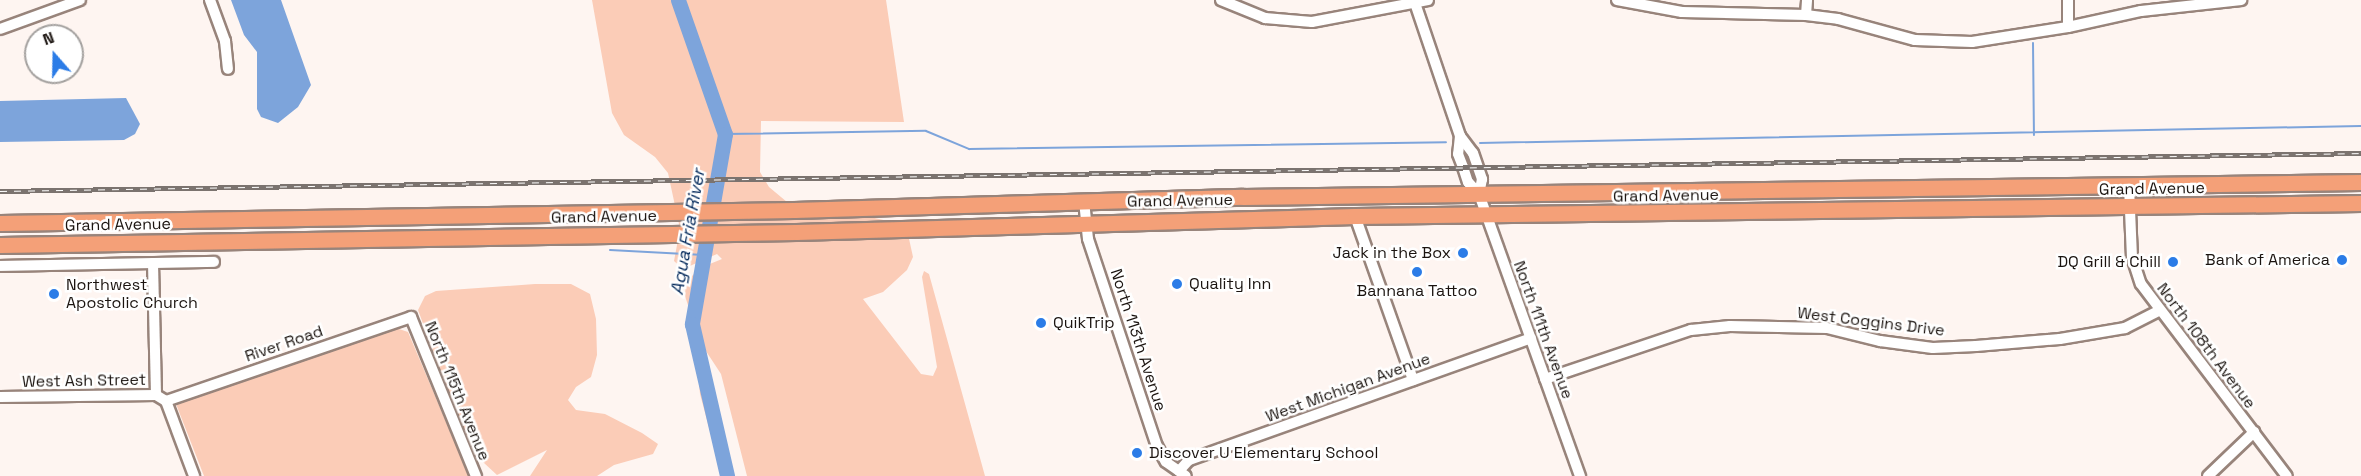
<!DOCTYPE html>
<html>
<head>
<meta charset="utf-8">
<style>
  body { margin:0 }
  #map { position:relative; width:2361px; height:476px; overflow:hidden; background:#fef5f1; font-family:"Space Grotesk",sans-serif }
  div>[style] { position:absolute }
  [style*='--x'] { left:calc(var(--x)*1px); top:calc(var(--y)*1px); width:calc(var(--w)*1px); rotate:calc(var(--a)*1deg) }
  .green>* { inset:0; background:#fbccb7 }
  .water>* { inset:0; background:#7da4db }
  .stream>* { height:2px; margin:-1px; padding:0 1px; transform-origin:1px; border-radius:1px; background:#7da4db }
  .river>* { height:15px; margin:-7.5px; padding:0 7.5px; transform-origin:7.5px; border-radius:7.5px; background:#7da4db }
  .roads { filter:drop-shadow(2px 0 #98847b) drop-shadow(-2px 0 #98847b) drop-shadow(0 2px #98847b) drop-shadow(0 -2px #98847b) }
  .minor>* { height:10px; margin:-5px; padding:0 5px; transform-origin:5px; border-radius:5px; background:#fff }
  .highway>* { height:15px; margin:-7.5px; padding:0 7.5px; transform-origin:7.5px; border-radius:7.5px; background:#f4a078 }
  .rail>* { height:4.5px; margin-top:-2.25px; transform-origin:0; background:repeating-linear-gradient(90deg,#fff 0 7px,#7b736f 0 14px); box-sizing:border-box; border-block:2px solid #7b736f }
  .dots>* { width:16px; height:16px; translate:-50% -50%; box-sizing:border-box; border:3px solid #fff; border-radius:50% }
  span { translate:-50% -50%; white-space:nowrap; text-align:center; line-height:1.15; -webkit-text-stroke:5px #fff; paint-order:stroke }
  .street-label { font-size:16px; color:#1b1410 }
  .poi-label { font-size:16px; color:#1b1410 }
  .right { translate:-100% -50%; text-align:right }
  .left { translate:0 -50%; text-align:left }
  .water-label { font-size:18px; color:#03295b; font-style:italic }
  .north { position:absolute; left:24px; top:24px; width:60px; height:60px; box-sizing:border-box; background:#fff; border:2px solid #a4a19f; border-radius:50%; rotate:340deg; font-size:16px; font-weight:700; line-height:24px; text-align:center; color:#1b1410 }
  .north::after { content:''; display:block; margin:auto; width:21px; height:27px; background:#2b7ce7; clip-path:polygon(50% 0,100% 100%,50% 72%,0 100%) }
</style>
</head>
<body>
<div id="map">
  <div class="green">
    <i style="clip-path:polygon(592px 0,886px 0,904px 122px,761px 121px,760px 172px,769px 187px,805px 217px,870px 217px,906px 225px,913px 257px,907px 270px,883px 292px,863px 299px,921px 374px,933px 376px,937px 367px,922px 277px,924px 271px,929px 274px,985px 476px,747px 476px,721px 374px,700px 342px,685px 296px,686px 282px,700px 268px,722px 259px,717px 254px,683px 269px,674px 261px,680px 229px,668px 173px,655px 157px,624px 135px,612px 113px)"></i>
    <i style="clip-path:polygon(535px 284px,571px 284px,590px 294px,596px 319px,597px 355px,591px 377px,576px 387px,568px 400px,576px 410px,605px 414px,642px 433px,658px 444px,653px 454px,614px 465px,597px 476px,530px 476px,547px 450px,497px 475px,470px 450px,418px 310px,425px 296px,436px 291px)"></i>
    <i style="clip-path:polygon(396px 328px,408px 332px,469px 476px,204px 476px,176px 404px)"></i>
    <i style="clip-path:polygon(696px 350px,706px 374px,733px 476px,722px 476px,700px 394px)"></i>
  </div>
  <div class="water">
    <i style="clip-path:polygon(231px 0,281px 0,311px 85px,298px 107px,278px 123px,261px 117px,257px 109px,257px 52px,244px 35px)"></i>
    <i style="clip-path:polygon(126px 98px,140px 124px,135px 134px,124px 140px,0 142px,0 101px)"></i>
  </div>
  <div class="stream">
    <i style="--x:2033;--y:43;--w:92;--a:89.4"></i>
    <i style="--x:725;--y:134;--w:201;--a:-0.9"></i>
    <i style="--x:926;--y:131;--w:47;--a:22.7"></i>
    <i style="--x:969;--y:149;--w:477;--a:-0.8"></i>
    <i style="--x:1480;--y:143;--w:881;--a:-1.11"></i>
    <i style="--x:610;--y:250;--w:94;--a:3"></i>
  </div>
  <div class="river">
    <i style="--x:678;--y:0;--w:142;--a:70.7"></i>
    <i style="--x:725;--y:134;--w:193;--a:99.9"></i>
    <i style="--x:692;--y:324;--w:156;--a:77"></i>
  </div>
  <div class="roads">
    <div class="minor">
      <i style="--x:210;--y:0;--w:44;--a:69.9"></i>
      <i style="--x:225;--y:41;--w:28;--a:84"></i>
      <i style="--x:1221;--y:0;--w:48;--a:22.2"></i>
      <i style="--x:1265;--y:18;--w:47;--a:4.9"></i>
      <i style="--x:1312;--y:22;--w:118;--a:-10.7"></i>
      <i style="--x:1414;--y:0;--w:144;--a:71.3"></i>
      <i style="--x:1460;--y:136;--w:21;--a:53"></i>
      <i style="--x:1473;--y:153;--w:28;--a:71"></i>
      <i style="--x:1482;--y:179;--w:15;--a:101"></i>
      <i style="--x:1617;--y:0;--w:66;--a:10.5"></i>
      <i style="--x:1682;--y:12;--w:124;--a:1.4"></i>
      <i style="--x:1806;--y:15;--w:32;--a:7"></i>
      <i style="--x:1838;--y:19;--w:80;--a:15.3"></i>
      <i style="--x:1915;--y:40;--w:57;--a:2"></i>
      <i style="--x:1972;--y:42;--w:97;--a:-8.9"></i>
      <i style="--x:2068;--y:27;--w:75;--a:-12.4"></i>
      <i style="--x:2141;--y:11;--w:101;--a:-6.3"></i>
      <i style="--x:2068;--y:0;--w:27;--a:90"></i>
      <i style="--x:1806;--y:15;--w:15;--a:-86"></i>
      <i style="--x:0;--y:29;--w:85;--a:-19.9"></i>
      <i style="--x:1460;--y:136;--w:18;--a:96"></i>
      <i style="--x:1458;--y:154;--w:14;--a:69"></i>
      <i style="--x:1463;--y:167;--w:16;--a:72"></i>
      <i style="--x:1468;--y:182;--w:16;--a:47"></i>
      <i style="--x:1479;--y:194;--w:300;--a:70.3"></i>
      <i style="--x:2129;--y:186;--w:71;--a:87.6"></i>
      <i style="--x:2132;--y:257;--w:28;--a:72"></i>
      <i style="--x:2141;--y:284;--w:241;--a:52.8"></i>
      <i style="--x:1084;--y:201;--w:38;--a:84"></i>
      <i style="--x:1088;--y:239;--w:218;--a:71.6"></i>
      <i style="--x:1157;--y:446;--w:18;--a:61"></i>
      <i style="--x:1166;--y:462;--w:24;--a:35"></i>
      <i style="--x:1355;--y:216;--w:174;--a:70.5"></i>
      <i style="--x:153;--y:263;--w:132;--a:88.7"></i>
      <i style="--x:0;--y:266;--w:214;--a:-1.1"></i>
      <i style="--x:1545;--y:379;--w:154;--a:-18.6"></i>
      <i style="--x:1691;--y:330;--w:39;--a:-6"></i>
      <i style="--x:1730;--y:326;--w:97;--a:1.2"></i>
      <i style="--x:1827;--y:328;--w:55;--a:13.8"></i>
      <i style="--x:1880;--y:341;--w:53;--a:7.5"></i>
      <i style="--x:1933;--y:348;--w:43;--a:-2.7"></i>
      <i style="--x:1976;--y:346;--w:84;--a:-4.8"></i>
      <i style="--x:2060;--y:339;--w:66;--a:-9.6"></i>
      <i style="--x:2125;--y:328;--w:38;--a:-27"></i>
      <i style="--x:0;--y:397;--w:156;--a:-0.7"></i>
      <i style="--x:156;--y:395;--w:12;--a:31"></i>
      <i style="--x:166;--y:401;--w:259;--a:-18.9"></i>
      <i style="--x:411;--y:317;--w:172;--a:67.8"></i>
      <i style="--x:166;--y:401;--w:80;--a:69.5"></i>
      <i style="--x:1179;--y:471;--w:15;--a:-48"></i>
      <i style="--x:1189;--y:460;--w:363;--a:-19.6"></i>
      <i style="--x:2208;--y:476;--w:64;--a:-43.7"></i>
    </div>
    <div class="highway">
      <i style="--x:0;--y:223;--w:794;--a:-0.94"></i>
      <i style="--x:794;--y:210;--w:449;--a:-1.7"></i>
      <i style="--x:1243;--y:197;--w:1118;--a:-0.77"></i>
      <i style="--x:0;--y:245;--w:796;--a:-0.94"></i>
      <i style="--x:796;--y:232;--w:559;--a:-1.64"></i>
      <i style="--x:1355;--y:216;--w:1006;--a:-0.74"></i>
    </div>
  </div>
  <div class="rail">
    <i style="--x:0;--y:191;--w:2361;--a:-0.92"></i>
  </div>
  <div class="dots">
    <i style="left:1463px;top:253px;background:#2b7ce7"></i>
    <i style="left:2342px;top:260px;background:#2b7ce7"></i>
    <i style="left:2173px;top:262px;background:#2b7ce7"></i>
    <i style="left:1417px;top:272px;background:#2b7ce7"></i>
    <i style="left:1177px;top:284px;background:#2b7ce7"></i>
    <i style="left:54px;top:294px;background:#2b7ce7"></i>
    <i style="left:1041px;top:323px;background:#2b7ce7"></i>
    <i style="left:1137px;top:453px;background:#2b7ce7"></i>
  </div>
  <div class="street-label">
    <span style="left:2152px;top:189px;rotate:-1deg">Grand Avenue</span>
    <span style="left:1666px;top:196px;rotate:-1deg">Grand Avenue</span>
    <span style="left:1180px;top:201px;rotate:-1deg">Grand Avenue</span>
    <span style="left:604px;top:217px;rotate:-1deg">Grand Avenue</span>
    <span style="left:118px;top:225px;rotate:-1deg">Grand Avenue</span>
    <span style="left:1871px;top:322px;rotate:7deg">West Coggins Drive</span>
    <span style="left:1543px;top:330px;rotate:70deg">North 111th Avenue</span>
    <span style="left:1138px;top:340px;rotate:72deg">North 113th Avenue</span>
    <span style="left:284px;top:344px;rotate:-19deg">River Road</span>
    <span style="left:2206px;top:346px;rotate:53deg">North 108th Avenue</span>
    <span style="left:84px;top:381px;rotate:-1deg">West Ash Street</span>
    <span style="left:1348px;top:388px;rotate:-20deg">West Michigan Avenue</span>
    <span style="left:457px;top:391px;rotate:68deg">North 115th Avenue</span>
  </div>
  <div class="poi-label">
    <span class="right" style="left:1451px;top:253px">Jack in the Box</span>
    <span class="right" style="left:2330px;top:260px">Bank of America</span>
    <span class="right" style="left:2161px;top:262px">DQ Grill &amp; Chill</span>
    <span class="left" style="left:1189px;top:284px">Quality Inn</span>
    <span class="left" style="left:66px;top:294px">Northwest<br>Apostolic Church</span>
    <span style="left:1417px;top:291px">Bannana Tattoo</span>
    <span class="left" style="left:1053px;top:323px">QuikTrip</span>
    <span class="left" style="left:1149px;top:453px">Discover U Elementary School</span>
  </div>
  <div class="water-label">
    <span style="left:688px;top:232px;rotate:-80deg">Agua Fria River</span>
  </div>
  <div class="north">N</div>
</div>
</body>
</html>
